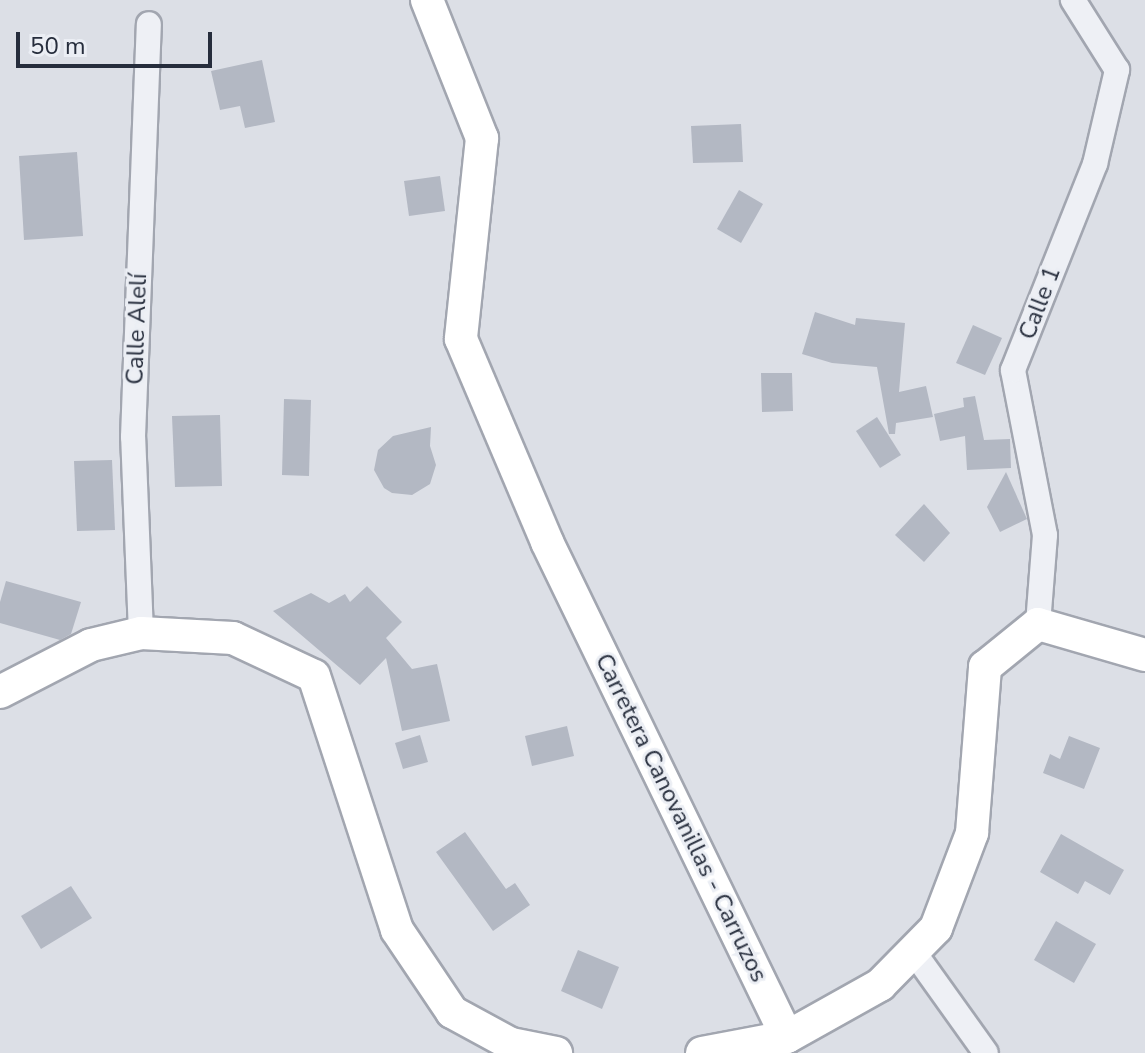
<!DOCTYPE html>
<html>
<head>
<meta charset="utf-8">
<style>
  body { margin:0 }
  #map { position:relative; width:1145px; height:1053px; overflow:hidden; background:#dcdfe6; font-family:"Nunito Sans",sans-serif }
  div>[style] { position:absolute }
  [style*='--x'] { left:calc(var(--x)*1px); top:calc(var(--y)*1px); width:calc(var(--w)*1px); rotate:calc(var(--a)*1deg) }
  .building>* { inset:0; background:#b3b8c3 }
  .roads { filter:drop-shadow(2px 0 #a2a6b0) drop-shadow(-2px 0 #a2a6b0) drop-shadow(0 2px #a2a6b0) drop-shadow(0 -2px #a2a6b0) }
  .street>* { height:24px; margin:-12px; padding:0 12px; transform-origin:12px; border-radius:12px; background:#eef0f5 }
  .secondary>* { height:32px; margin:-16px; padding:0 16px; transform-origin:16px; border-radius:16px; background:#fff }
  span { translate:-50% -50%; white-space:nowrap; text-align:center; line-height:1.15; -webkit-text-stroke:6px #ebeef4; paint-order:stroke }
  .street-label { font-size:24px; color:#262d3c }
  .scale { position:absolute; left:16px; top:32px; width:196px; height:36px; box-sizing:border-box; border:4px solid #262d3c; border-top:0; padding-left:10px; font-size:24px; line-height:28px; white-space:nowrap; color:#262d3c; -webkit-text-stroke:6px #ebeef4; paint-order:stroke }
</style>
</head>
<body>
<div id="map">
  <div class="building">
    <i style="clip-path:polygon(262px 60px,275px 122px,245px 128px,240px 106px,220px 110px,211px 71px)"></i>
    <i style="clip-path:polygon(741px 124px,743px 162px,693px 163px,691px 126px)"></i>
    <i style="clip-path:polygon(77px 152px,83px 236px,24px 240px,19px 156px)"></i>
    <i style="clip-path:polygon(440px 176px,445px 211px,409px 216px,404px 181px)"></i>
    <i style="clip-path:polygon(739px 190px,763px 204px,741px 243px,717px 229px)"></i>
    <i style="clip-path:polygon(815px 312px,855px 325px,856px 318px,905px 323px,899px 392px,926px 386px,933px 417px,896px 423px,895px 434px,889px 434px,877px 367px,832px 363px,802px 354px)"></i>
    <i style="clip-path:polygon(973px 325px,1002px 338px,985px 375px,956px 363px)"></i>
    <i style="clip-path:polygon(761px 373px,792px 373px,793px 411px,762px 412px)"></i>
    <i style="clip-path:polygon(975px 396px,984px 440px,1010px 439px,1011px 468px,967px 470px,965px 436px,940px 441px,934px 414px,964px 407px,963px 398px)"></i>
    <i style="clip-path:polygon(284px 399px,311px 400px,309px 476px,282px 475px)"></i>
    <i style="clip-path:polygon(220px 415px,222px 486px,175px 487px,172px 416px)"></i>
    <i style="clip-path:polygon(877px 417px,901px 455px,880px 468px,856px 431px)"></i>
    <i style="clip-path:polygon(431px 427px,430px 446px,436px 465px,430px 484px,412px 495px,392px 493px,384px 488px,374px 470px,378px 450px,393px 436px)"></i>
    <i style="clip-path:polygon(112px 460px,115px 530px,77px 531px,74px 461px)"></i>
    <i style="clip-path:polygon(1006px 472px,1027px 519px,1000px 532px,987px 507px)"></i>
    <i style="clip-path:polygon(924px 504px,950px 533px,924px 562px,895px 535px)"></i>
    <i style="clip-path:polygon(6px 581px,81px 602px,71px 634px,60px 640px,0 623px,0 602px)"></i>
    <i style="clip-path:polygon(367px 586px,402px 622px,386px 638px,412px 669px,437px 664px,450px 721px,402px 731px,386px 658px,360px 685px,273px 611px,311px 593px,329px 603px,345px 594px,350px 602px)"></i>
    <i style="clip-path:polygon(567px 726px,574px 756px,532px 766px,525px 736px)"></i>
    <i style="clip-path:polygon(420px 735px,428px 762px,403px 769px,395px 743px)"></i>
    <i style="clip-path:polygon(1069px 736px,1100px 748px,1084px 789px,1043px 773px,1050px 754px,1060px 759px)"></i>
    <i style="clip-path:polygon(465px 832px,506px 889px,515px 883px,530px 905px,493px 931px,436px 852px)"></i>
    <i style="clip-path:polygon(1061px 834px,1124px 870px,1110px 895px,1085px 881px,1078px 894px,1040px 872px)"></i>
    <i style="clip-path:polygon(71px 886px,92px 918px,41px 949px,21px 916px)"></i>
    <i style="clip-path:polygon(1056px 921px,1096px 944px,1074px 983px,1034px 960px)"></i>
    <i style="clip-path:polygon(578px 950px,619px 967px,602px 1009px,561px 991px)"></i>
  </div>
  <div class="roads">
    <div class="street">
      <i style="--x:1038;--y:624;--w:89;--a:-85.5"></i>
      <i style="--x:1045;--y:535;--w:168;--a:-101"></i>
      <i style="--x:1013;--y:370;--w:222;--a:-68.3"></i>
      <i style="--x:1095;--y:164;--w:97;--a:-76.8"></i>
      <i style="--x:1117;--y:70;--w:83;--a:-122.2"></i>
      <i style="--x:141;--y:633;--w:196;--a:-92.3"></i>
      <i style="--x:133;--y:437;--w:413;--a:-87.8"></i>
      <i style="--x:913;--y:951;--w:125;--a:54.4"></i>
    </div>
    <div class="secondary">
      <i style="--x:427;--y:0;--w:149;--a:68.3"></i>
      <i style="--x:482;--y:138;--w:202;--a:96"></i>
      <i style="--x:461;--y:339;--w:220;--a:67"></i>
      <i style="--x:547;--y:542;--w:550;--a:64.13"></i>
      <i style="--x:0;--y:692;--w:102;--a:-27.3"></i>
      <i style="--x:91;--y:645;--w:51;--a:-13.5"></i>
      <i style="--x:141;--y:633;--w:92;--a:3.1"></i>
      <i style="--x:233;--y:638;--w:89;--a:25.1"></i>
      <i style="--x:314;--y:676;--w:267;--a:71.9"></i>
      <i style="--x:397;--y:930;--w:99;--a:56.1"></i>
      <i style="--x:452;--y:1012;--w:67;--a:28.5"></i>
      <i style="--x:511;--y:1044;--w:46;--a:11.3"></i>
      <i style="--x:702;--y:1053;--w:86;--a:-10.7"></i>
      <i style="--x:787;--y:1037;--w:107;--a:-29.2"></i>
      <i style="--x:880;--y:985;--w:80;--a:-45.5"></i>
      <i style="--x:936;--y:928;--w:102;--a:-69.2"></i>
      <i style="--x:972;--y:833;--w:167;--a:-85.5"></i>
      <i style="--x:985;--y:667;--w:68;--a:-39.1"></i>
      <i style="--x:1038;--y:624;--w:111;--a:16.2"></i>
    </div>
  </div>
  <div class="street-label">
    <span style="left:1040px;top:303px;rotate:-69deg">Calle 1</span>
    <span style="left:137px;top:329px;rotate:-88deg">Calle Alelí</span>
    <span style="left:681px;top:818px;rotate:64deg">Carretera Canovanillas - Carruzos</span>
  </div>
  <div class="scale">50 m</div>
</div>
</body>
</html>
